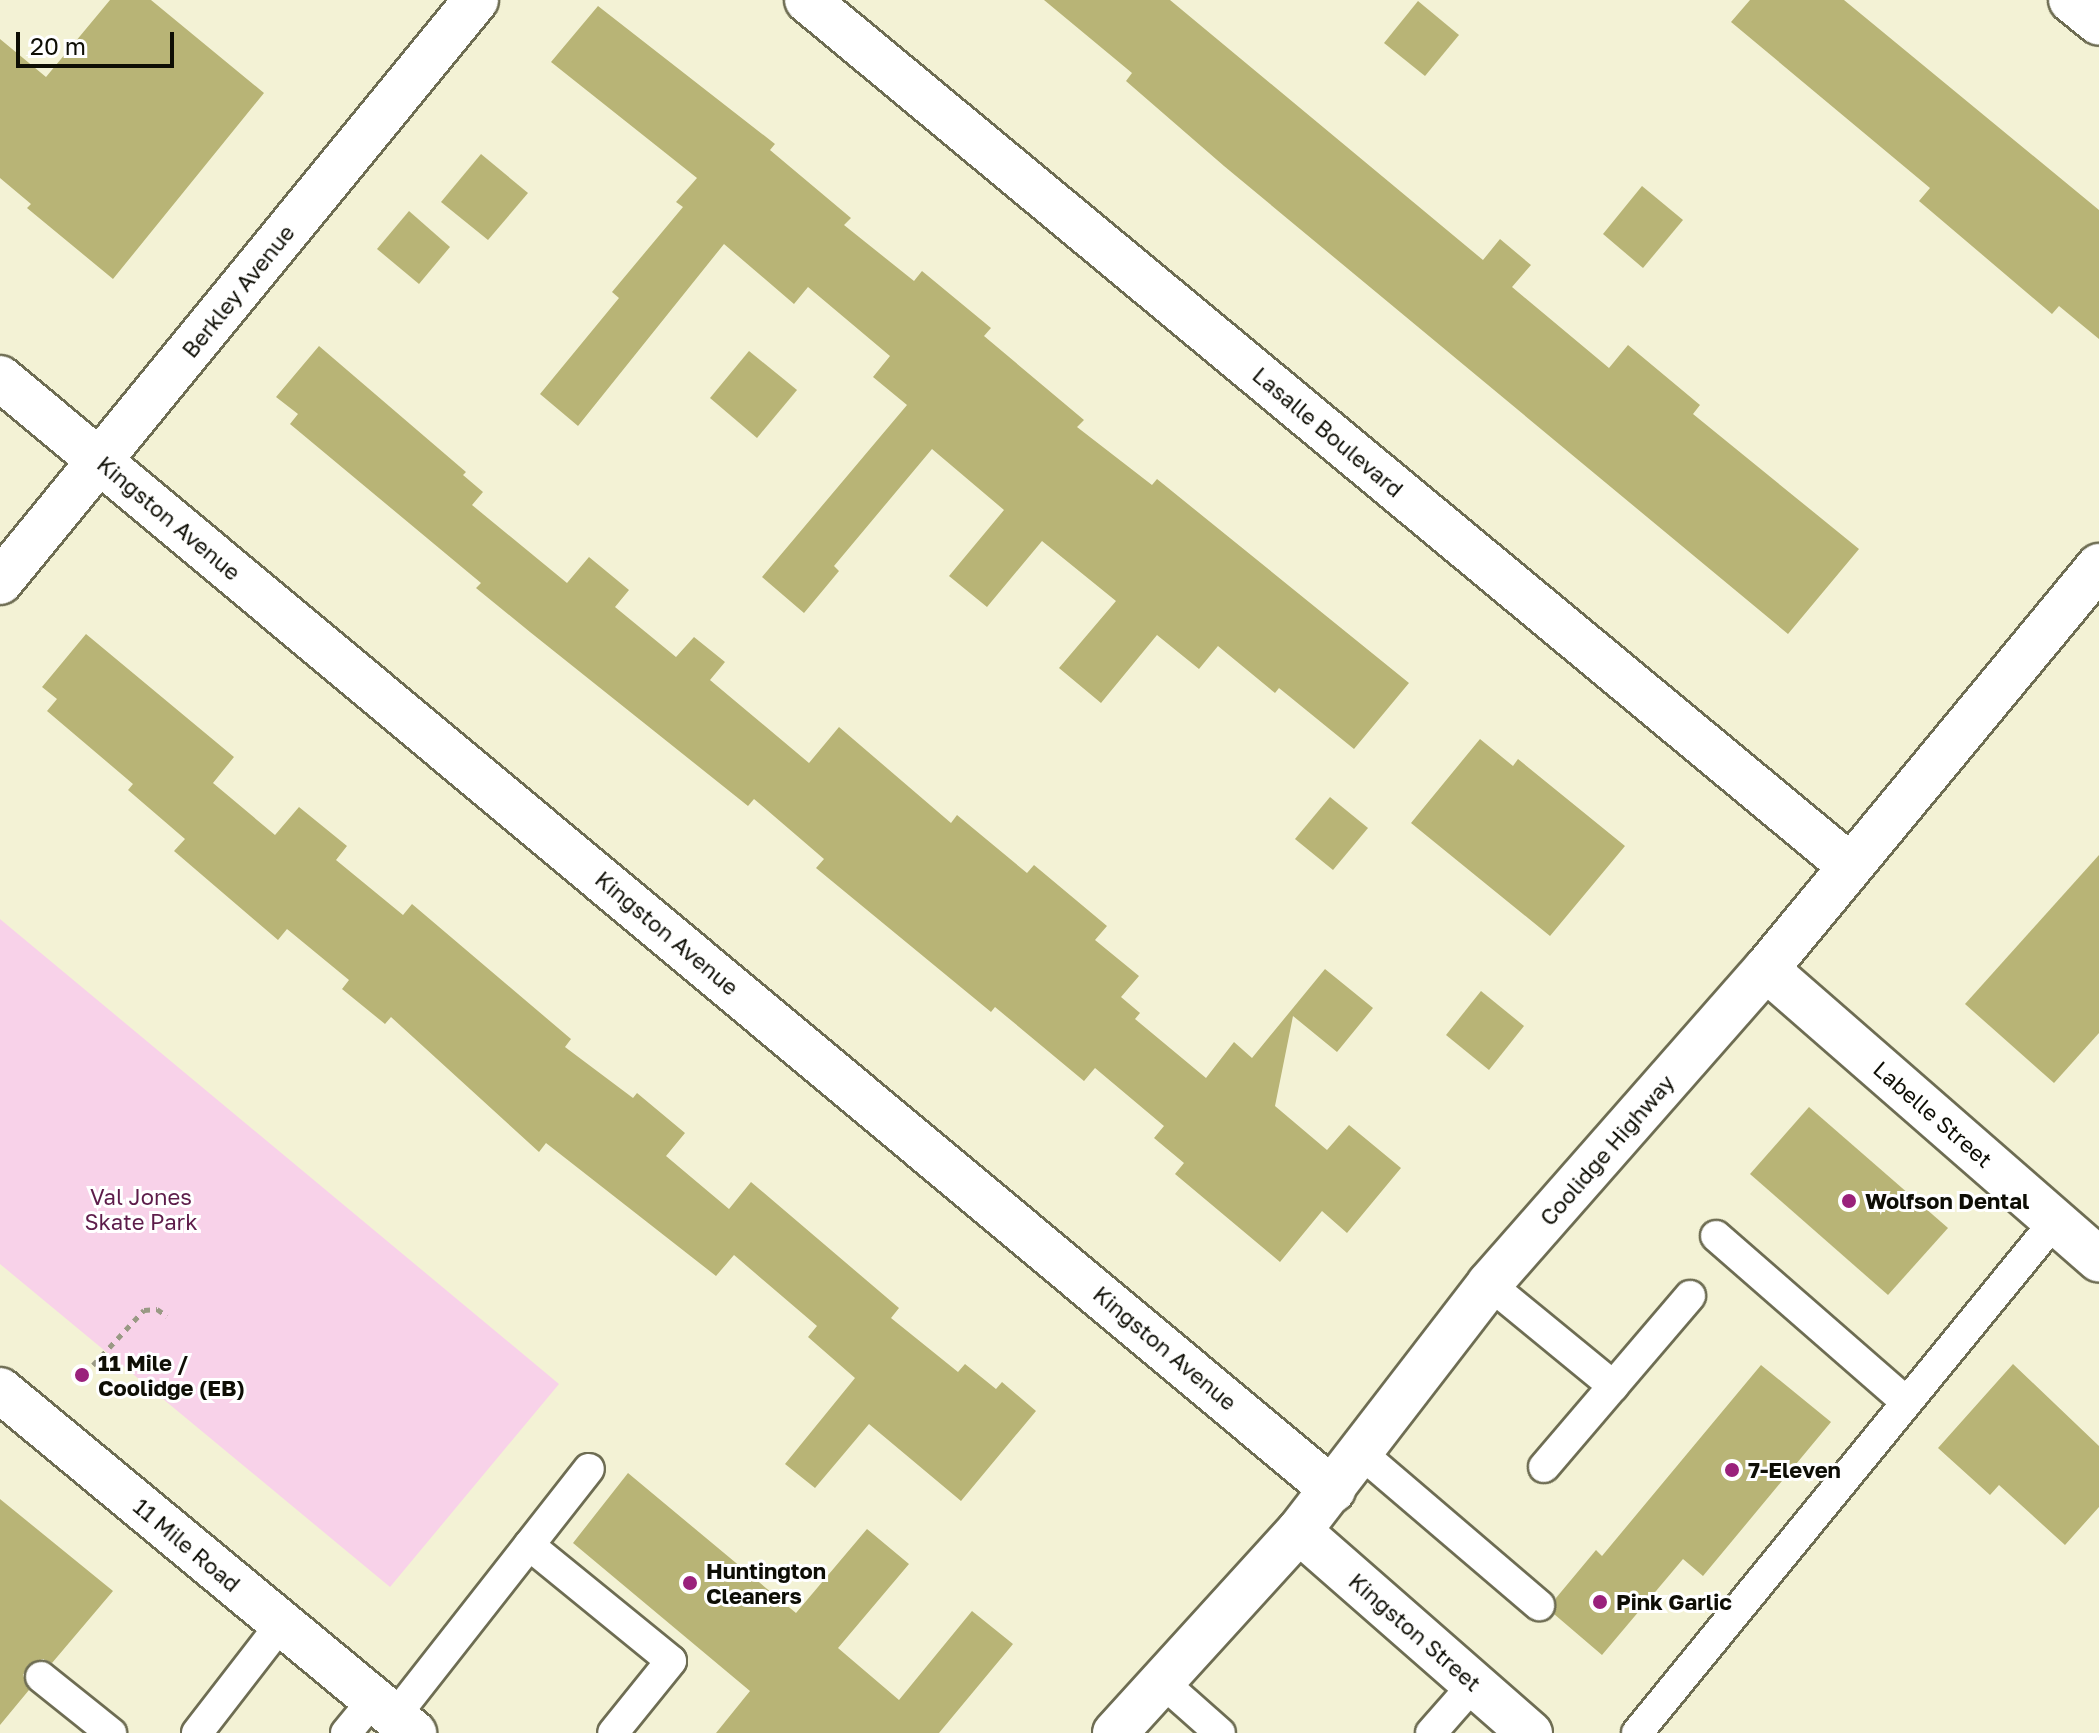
<!DOCTYPE html>
<html>
<head>
<meta charset="utf-8">
<style>
  body { margin:0 }
  #map { position:relative; width:2099px; height:1733px; overflow:hidden; background:#f3f2d5; font-family:"Golos Text",sans-serif }
  div>[style] { position:absolute }
  [style*='--x'] { left:calc(var(--x)*1px); top:calc(var(--y)*1px); width:calc(var(--w)*1px); rotate:calc(var(--a)*1deg) }
  .green>* { inset:0; background:#f8d2e9 }
  .building>* { inset:0; background:#b8b476 }
  .path>* { height:5px; margin-top:-2.5px; transform-origin:0; background:repeating-linear-gradient(90deg,#999984 0 6px,transparent 0 12px) }
  .roads { filter:drop-shadow(2px 0 #6e6d53) drop-shadow(-2px 0 #6e6d53) drop-shadow(0 2px #6e6d53) drop-shadow(0 -2px #6e6d53) }
  .lane>* { height:30px; margin:-15px; padding:0 15px; transform-origin:15px; border-radius:15px; background:#fff }
  .street>* { height:44px; margin:-22px; padding:0 22px; transform-origin:22px; border-radius:22px; background:#fff }
  .secondary>* { height:44px; margin:-22px; padding:0 22px; transform-origin:22px; border-radius:22px; background:#fff }
  .dots>* { width:22px; height:22px; translate:-50% -50%; box-sizing:border-box; border:4px solid #fff; border-radius:50% }
  span { translate:-50% -50%; white-space:nowrap; text-align:center; line-height:1.15; -webkit-text-stroke:6px #fff; paint-order:stroke }
  .street-label { font-size:22px; color:#0e0e05 }
  .park-label { font-size:22px; color:#5d1c4a }
  .poi-label { font-size:22px; color:#0e0e05; font-weight:700 }
  .left { translate:0 -50%; text-align:left }
  .scale { position:absolute; left:16px; top:32px; width:158px; height:36px; box-sizing:border-box; border:4px solid #0e0e05; border-top:0; padding-left:10px; font-size:24px; line-height:28px; white-space:nowrap; color:#0e0e05; -webkit-text-stroke:6px #fff; paint-order:stroke }
</style>
</head>
<body>
<div id="map">
  <div class="green">
    <i style="clip-path:polygon(0 919px,559px 1384px,390px 1587px,0 1264px)"></i>
  </div>
  <div class="building">
    <i style="clip-path:polygon(110px 0,151px 0,264px 93px,113px 279px,27px 208px,31px 204px,0 178px,0 39px,46px 77px)"></i>
    <i style="clip-path:polygon(1044px 0,1170px 0,1483px 260px,1500px 239px,1531px 265px,1512px 287px,1609px 368px,1628px 345px,1700px 405px,1693px 414px,1859px 549px,1788px 634px,1224px 166px,1126px 81px,1132px 73px)"></i>
    <i style="clip-path:polygon(1750px 0,1844px 0,2099px 210px,2099px 339px,2059px 306px,2052px 314px,1919px 201px,1930px 188px,1731px 22px)"></i>
    <i style="clip-path:polygon(1418px 1px,1459px 35px,1425px 76px,1384px 43px)"></i>
    <i style="clip-path:polygon(598px 6px,775px 144px,770px 150px,851px 218px,844px 225px,914px 281px,922px 271px,991px 328px,984px 336px,1084px 420px,1077px 427px,1152px 485px,1157px 479px,1409px 683px,1354px 749px,1279px 688px,1275px 693px,1218px 646px,1199px 669px,1157px 635px,1101px 703px,1059px 668px,1116px 601px,1042px 541px,987px 607px,949px 576px,1004px 510px,932px 449px,834px 566px,839px 571px,804px 613px,762px 577px,907px 405px,873px 377px,890px 356px,808px 287px,794px 304px,724px 244px,578px 426px,540px 394px,619px 298px,612px 292px,683px 207px,676px 202px,697px 178px,551px 62px)"></i>
    <i style="clip-path:polygon(481px 154px,528px 193px,488px 240px,441px 202px)"></i>
    <i style="clip-path:polygon(1642px 186px,1683px 220px,1643px 268px,1603px 234px)"></i>
    <i style="clip-path:polygon(409px 211px,450px 247px,419px 284px,377px 249px)"></i>
    <i style="clip-path:polygon(319px 346px,466px 472px,463px 475px,483px 492px,472px 505px,567px 583px,589px 557px,629px 590px,615px 607px,676px 657px,694px 637px,725px 662px,710px 680px,809px 763px,839px 727px,951px 823px,957px 815px,1027px 873px,1034px 865px,1107px 926px,1095px 940px,1139px 976px,1121px 997px,1140px 1013px,1135px 1019px,1206px 1078px,1234px 1042px,1252px 1058px,1325px 969px,1373px 1008px,1337px 1052px,1293px 1016px,1275px 1106px,1327px 1150px,1349px 1125px,1401px 1168px,1347px 1233px,1322px 1211px,1280px 1262px,1175px 1174px,1184px 1163px,1154px 1138px,1164px 1126px,1095px 1068px,1084px 1081px,995px 1007px,991px 1012px,816px 868px,824px 859px,754px 799px,748px 806px,530px 632px,476px 588px,481px 583px,290px 424px,298px 414px,276px 397px)"></i>
    <i style="clip-path:polygon(749px 351px,797px 390px,757px 438px,710px 398px)"></i>
    <i style="clip-path:polygon(86px 634px,234px 757px,213px 783px,275px 835px,299px 807px,347px 846px,336px 860px,403px 915px,412px 904px,571px 1039px,565px 1047px,633px 1098px,637px 1093px,685px 1133px,666px 1156px,729px 1209px,751px 1182px,899px 1308px,891px 1318px,958px 1372px,965px 1364px,996px 1389px,1002px 1382px,1036px 1411px,961px 1501px,869px 1424px,815px 1488px,785px 1464px,855px 1378px,808px 1337px,817px 1326px,734px 1255px,716px 1276px,546px 1143px,539px 1152px,391px 1017px,385px 1024px,342px 989px,349px 980px,287px 929px,278px 940px,174px 851px,185px 839px,128px 790px,133px 784px,47px 711px,57px 699px,42px 687px)"></i>
    <i style="clip-path:polygon(1480px 739px,1513px 766px,1518px 759px,1625px 846px,1550px 936px,1411px 823px)"></i>
    <i style="clip-path:polygon(1330px 797px,1368px 828px,1333px 870px,1295px 839px)"></i>
    <i style="clip-path:polygon(2099px 855px,2099px 1033px,2054px 1083px,1965px 1004px)"></i>
    <i style="clip-path:polygon(1481px 991px,1524px 1026px,1489px 1070px,1446px 1035px)"></i>
    <i style="clip-path:polygon(1809px 1107px,1948px 1228px,1888px 1295px,1750px 1174px)"></i>
    <i style="clip-path:polygon(2013px 1364px,2099px 1446px,2099px 1507px,2065px 1545px,1999px 1485px,1990px 1495px,1938px 1448px)"></i>
    <i style="clip-path:polygon(1761px 1365px,1831px 1422px,1703px 1576px,1683px 1559px,1602px 1655px,1554px 1614px,1556px 1598px,1596px 1550px,1602px 1556px)"></i>
    <i style="clip-path:polygon(628px 1473px,796px 1613px,867px 1529px,909px 1564px,838px 1648px,899px 1700px,972px 1611px,1013px 1644px,939px 1733px,716px 1733px,750px 1691px,573px 1543px)"></i>
    <i style="clip-path:polygon(0 1499px,113px 1591px,52px 1663px,43px 1659px,28px 1665px,23px 1675px,29px 1690px,0 1725px)"></i>
  </div>
  <div class="path">
    <i style="--x:93;--y:1365;--w:75;--a:-47.2"></i>
    <i style="--x:144;--y:1310;--w:13;--a:-4"></i>
    <i style="--x:157;--y:1309;--w:12;--a:35"></i>
  </div>
  <div class="roads">
    <div class="lane">
      <i style="--x:1716;--y:1236;--w:251;--a:41.1"></i>
      <i style="--x:1489;--y:1284;--w:161;--a:39.4"></i>
      <i style="--x:1362;--y:1454;--w:233;--a:40.5"></i>
      <i style="--x:1544;--y:1467;--w:225;--a:-49.5"></i>
      <i style="--x:529;--y:1545;--w:183;--a:39.2"></i>
      <i style="--x:671;--y:1661;--w:92;--a:128.9"></i>
      <i style="--x:41;--y:1677;--w:90;--a:38.7"></i>
      <i style="--x:1160;--y:1680;--w:80;--a:41.5"></i>
      <i style="--x:395;--y:1716;--w:314;--a:-51.9"></i>
      <i style="--x:197;--y:1733;--w:139;--a:-52.3"></i>
      <i style="--x:346;--y:1733;--w:44;--a:-50.5"></i>
      <i style="--x:1431;--y:1733;--w:65;--a:-48.7"></i>
      <i style="--x:1637;--y:1733;--w:661;--a:-50.77"></i>
    </div>
    <div class="street">
      <i style="--x:807;--y:0;--w:1354;--a:39.7"></i>
      <i style="--x:2071;--y:0;--w:36;--a:39"></i>
      <i style="--x:0;--y:378;--w:1736;--a:39.84"></i>
      <i style="--x:0;--y:582;--w:752;--a:-50.72"></i>
      <i style="--x:1766;--y:969;--w:442;--a:41.1"></i>
      <i style="--x:1299;--y:1531;--w:307;--a:41.2"></i>
    </div>
    <div class="secondary">
      <i style="--x:0;--y:1390;--w:538;--a:39.64"></i>
      <i style="--x:1115;--y:1733;--w:273;--a:-47.7"></i>
      <i style="--x:1299;--y:1531;--w:312;--a:-52.4"></i>
      <i style="--x:1489;--y:1284;--w:419;--a:-48.7"></i>
      <i style="--x:1766;--y:969;--w:523;--a:-50.43"></i>
    </div>
  </div>
  <div class="dots">
    <i style="left:1849px;top:1201px;background:#9a217b"></i>
    <i style="left:82px;top:1375px;background:#9a217b"></i>
    <i style="left:1732px;top:1470px;background:#9a217b"></i>
    <i style="left:690px;top:1583px;background:#9a217b"></i>
    <i style="left:1600px;top:1602px;background:#9a217b"></i>
  </div>
  <div class="street-label">
    <span style="left:238px;top:291px;rotate:-51deg">Berkley Avenue</span>
    <span style="left:1328px;top:432px;rotate:40deg">Lasalle Boulevard</span>
    <span style="left:169px;top:518px;rotate:40deg">Kingston Avenue</span>
    <span style="left:667px;top:933px;rotate:40deg">Kingston Avenue</span>
    <span style="left:1933px;top:1114px;rotate:41deg">Labelle Street</span>
    <span style="left:1607px;top:1150px;rotate:-49deg">Coolidge Highway</span>
    <span style="left:1165px;top:1348px;rotate:40deg">Kingston Avenue</span>
    <span style="left:187px;top:1545px;rotate:40deg">11 Mile Road</span>
    <span style="left:1415px;top:1632px;rotate:41deg">Kingston Street</span>
  </div>
  <div class="park-label">
    <span style="left:141px;top:1209px">Val Jones<br>Skate Park</span>
  </div>
  <div class="poi-label">
    <span class="left" style="left:1865px;top:1201px">Wolfson Dental</span>
    <span class="left" style="left:98px;top:1375px">11 Mile /<br>Coolidge (EB)</span>
    <span class="left" style="left:1748px;top:1470px">7-Eleven</span>
    <span class="left" style="left:706px;top:1583px">Huntington<br>Cleaners</span>
    <span class="left" style="left:1616px;top:1602px">Pink Garlic</span>
  </div>
  <div class="scale">20 m</div>
</div>
</body>
</html>
